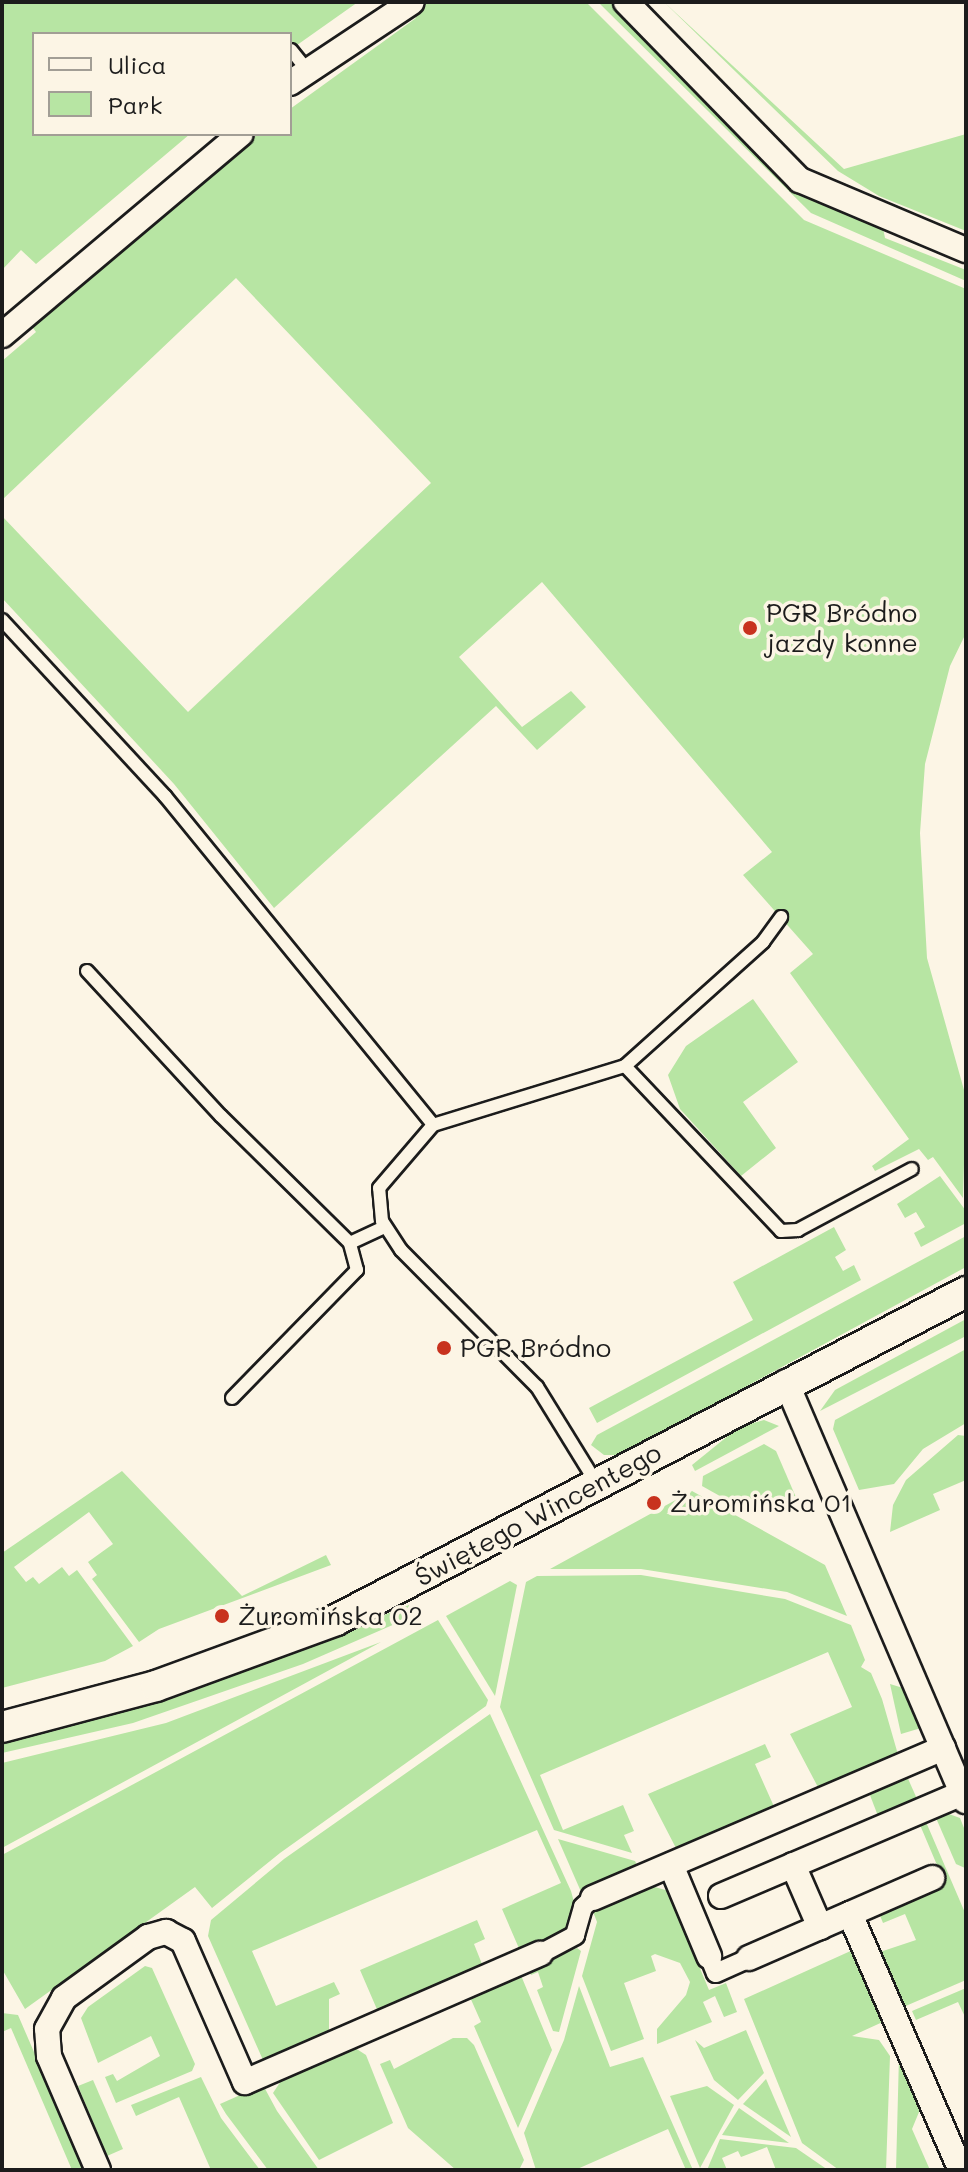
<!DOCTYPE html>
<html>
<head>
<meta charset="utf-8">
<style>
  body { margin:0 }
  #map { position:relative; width:968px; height:2172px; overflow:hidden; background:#fcf5e5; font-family:Mali,sans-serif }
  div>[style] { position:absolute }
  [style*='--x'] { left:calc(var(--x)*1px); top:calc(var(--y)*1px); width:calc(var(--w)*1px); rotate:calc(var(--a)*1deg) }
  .green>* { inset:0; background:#b7e5a3 }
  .roads { filter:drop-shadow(2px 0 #1c1c1c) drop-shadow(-2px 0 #1c1c1c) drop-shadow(0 2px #1c1c1c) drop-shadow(0 -2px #1c1c1c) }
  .service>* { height:12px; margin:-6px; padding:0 6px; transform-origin:6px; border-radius:6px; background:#fcf5e5 }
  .pedestrian>* { height:18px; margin:-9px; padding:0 9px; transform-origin:9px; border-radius:9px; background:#fcf5e5 }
  .minor>* { height:24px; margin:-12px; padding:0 12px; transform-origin:12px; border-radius:12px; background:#fcf5e5 }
  .tertiary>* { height:30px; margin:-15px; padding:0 15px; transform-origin:15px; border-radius:15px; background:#fcf5e5 }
  .dots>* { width:22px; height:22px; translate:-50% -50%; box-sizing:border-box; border:4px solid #fcf5e5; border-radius:50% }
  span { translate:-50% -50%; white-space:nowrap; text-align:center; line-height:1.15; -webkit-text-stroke:7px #fcf5e5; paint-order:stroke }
  .poi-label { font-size:26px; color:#1c1c1c }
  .left { translate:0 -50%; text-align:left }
  .street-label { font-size:26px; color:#1c1c1c }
  .frame { position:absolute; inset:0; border:4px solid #1c1c1c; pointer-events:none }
  .legend { position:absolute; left:32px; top:32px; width:260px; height:104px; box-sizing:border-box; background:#fcf5e5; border:2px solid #a29e95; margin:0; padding:10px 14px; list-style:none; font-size:24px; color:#1c1c1c }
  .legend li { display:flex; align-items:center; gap:16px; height:40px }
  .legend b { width:40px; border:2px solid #a29e95 }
</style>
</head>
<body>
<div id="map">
  <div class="green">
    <i style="clip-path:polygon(2px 2px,358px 2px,290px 50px,290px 34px,34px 34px,34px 134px,190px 134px,36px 264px,21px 250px,2px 270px)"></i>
    <i style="clip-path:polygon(418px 2px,586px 2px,804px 220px,966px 289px,966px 633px,950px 666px,925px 764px,920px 833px,927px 958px,966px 1097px,963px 1198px,933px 1157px,928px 1160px,919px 1149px,875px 1171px,872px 1166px,909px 1139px,790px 973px,813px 954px,743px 875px,772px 852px,542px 582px,459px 657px,522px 727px,571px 691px,586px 707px,537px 750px,496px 706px,274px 908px,174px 784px,2px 598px,2px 516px,188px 712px,431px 483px,236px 278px,2px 500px,2px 361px,36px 332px,30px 324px,258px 134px,290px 134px,290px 109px,416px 18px,411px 10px)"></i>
    <i style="clip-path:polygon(598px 2px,612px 2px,812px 200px,883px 228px,885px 238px,966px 270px,966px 281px,811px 213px)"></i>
    <i style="clip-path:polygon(664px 2px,844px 169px,966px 134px,966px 231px,879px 196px,838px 171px)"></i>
    <i style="clip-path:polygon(753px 999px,798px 1062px,743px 1102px,776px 1148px,741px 1176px,680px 1109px,668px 1075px,686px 1046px)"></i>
    <i style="clip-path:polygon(940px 1176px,966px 1211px,966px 1223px,921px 1247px,914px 1233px,925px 1227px,916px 1212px,905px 1218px,897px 1204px)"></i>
    <i style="clip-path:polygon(834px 1227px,846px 1250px,835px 1257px,843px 1271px,854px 1265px,861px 1280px,597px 1423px,589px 1408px,753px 1320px,733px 1282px)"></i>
    <i style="clip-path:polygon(966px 1236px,966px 1267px,620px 1455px,604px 1455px,591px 1445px,597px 1435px)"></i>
    <i style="clip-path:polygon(966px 1319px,966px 1336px,820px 1411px,835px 1390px)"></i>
    <i style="clip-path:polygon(966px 1349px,966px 1423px,923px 1449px,894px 1484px,859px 1490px,833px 1429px,835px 1420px)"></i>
    <i style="clip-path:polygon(764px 1420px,779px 1426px,695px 1471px,692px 1465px,739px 1427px)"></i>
    <i style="clip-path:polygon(958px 1435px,966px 1436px,966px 1480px,933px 1494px,940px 1510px,890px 1532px,893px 1505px,906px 1480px)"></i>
    <i style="clip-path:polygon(764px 1444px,776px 1451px,798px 1502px,794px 1508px,752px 1514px,702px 1486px,703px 1476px)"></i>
    <i style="clip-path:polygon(122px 1471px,242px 1596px,326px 1555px,331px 1565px,159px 1629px,139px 1642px,92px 1579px,97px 1575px,88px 1562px,113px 1544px,89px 1512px,14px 1567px,26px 1582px,33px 1577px,39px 1584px,62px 1567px,69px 1576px,77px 1570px,133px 1646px,105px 1661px,2px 1688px,2px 1553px)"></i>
    <i style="clip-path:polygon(692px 1491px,825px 1565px,847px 1616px,787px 1592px,641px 1569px,550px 1569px)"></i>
    <i style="clip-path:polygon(641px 1575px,785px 1599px,851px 1625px,865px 1660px,861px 1667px,871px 1673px,882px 1699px,899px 1758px,820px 1791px,790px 1734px,852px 1707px,828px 1652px,540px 1775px,563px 1830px,623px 1805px,634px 1831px,624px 1835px,632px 1853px,554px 1830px,500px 1707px,526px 1582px,537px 1576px)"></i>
    <i style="clip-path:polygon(510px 1581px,517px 1585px,495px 1696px,446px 1616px)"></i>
    <i style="clip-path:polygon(409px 1605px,411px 1617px,303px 1664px,133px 1723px,2px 1753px,2px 1741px,188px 1693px)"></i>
    <i style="clip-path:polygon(438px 1620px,488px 1700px,486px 1706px,280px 1853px,212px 1908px,195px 1887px,25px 2009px,2px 1969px,2px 1855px)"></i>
    <i style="clip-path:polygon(381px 1642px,2px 1848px,2px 1763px,166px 1723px)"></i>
    <i style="clip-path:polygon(890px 1684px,903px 1688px,921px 1728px,901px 1734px)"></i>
    <i style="clip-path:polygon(490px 1714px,571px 1891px,575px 1906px,567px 1929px,521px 1953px,502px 1909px,561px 1883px,537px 1830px,252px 1951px,276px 2006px,334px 1982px,340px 1994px,329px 1999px,329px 2036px,263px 2060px,208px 1936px,211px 1920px,284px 1859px)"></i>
    <i style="clip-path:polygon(765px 1744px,771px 1757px,755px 1764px,776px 1811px,678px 1852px,648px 1794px)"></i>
    <i style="clip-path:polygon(906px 1774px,917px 1799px,878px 1816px,868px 1790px)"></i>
    <i style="clip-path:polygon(949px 1814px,960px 1818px,966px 1833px,965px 1868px,956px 1864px,936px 1818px)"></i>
    <i style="clip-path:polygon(926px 1822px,966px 1915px,966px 1980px,901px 2008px,877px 1953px,916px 1940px,905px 1914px,883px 1923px,879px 1913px,945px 1884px,920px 1825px)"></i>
    <i style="clip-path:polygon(558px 1839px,635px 1861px,639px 1869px,582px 1894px)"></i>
    <i style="clip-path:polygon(651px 1886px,669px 1891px,703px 1963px,699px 1966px,709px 1990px,726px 1983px,737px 2012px,724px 2017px,715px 1996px,703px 2002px,712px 2022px,657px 2044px,657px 2029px,686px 1995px,690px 1982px,680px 1963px,655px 1954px,651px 1956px,656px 1971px,624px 1983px,644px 2039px,611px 2051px,582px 1976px,597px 1922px,592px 1909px)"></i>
    <i style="clip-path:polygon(477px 1920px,485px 1939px,474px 1944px,484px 1969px,379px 2014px,360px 1970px)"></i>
    <i style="clip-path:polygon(577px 1948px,581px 1951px,559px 2032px,553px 2031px,537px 1990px,543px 1987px,538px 1972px,531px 1975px,528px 1969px)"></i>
    <i style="clip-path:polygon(855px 1949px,887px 2020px,852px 2036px,879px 2040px,890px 2056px,886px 2170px,839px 2170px,802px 2143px,744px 1999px)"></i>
    <i style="clip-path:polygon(145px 1966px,152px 1968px,195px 2064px,192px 2071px,116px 2103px,105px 2077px,113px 2074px,117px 2081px,160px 2056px,151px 2036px,98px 2063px,81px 2018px,88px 2007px)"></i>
    <i style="clip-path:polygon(520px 1973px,552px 2050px,518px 2128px,474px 2026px,481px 2022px,469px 1995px)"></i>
    <i style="clip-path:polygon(579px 1986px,610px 2067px,643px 2057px,693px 2170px,686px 2170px,668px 2129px,575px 2170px,536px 2170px,524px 2133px,564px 2040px)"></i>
    <i style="clip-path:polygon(966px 1988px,966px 2019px,958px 2002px,916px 2020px,912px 2011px)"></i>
    <i style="clip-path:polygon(2px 2013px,18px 2015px,85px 2170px,72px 2170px,11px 2028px,2px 2032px)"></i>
    <i style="clip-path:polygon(746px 2030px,764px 2073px,738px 2100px,714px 2080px,695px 2040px,704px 2048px)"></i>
    <i style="clip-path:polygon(453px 2038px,467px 2038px,474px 2045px,524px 2160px,519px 2170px,456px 2170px,408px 2128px,380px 2064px,390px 2060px,394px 2069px)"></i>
    <i style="clip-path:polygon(352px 2046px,366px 2055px,393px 2123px,319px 2160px,273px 2093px,285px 2075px)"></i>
    <i style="clip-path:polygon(899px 2056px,924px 2100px,912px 2129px,930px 2170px,896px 2170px)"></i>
    <i style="clip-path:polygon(201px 2077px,221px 2118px,260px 2170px,211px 2170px,179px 2097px,136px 2116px,131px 2105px)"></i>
    <i style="clip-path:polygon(766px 2079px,791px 2137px,743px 2104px)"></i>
    <i style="clip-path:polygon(93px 2080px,123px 2149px,107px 2156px,78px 2086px)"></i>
    <i style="clip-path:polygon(263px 2085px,277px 2111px,319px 2170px,268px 2170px,226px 2114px,220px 2104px)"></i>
    <i style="clip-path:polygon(707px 2086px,734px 2105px,700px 2168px,670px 2096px)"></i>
    <i style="clip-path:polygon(739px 2108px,789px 2143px,722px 2135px)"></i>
    <i style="clip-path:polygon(720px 2139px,796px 2148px,828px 2170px,776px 2170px,767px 2147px,741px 2157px,738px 2151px,722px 2158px,727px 2170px,707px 2170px)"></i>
  </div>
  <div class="roads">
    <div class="service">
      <i style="--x:291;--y:50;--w:26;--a:51"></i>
      <i style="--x:2;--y:620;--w:240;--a:47.2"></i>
      <i style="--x:165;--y:796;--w:424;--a:50.8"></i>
      <i style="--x:87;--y:971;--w:197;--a:47.3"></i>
      <i style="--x:221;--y:1116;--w:181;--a:44.6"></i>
      <i style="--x:350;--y:1243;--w:38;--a:-25"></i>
      <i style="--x:625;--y:1066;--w:186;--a:-41.9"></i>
      <i style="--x:763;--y:942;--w:31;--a:-54"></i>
      <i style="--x:232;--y:1398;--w:179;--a:-45.7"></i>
      <i style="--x:357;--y:1270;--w:28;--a:-105"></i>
      <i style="--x:597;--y:1484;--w:114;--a:-121.7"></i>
      <i style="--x:537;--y:1387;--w:193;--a:-134.8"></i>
      <i style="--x:401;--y:1250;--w:35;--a:-123"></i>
      <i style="--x:382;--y:1221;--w:33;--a:-95"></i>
      <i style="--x:379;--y:1188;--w:83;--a:-49.4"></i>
      <i style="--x:433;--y:1125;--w:201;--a:-17.1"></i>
      <i style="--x:625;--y:1066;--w:227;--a:46.6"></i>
      <i style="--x:781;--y:1231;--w:17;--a:-3"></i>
      <i style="--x:798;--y:1230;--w:129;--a:-28.2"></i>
    </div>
    <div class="pedestrian">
      <i style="--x:540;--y:1954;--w:40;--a:-28"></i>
      <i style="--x:575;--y:1935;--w:29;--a:-74"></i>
      <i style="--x:583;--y:1907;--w:13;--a:-42"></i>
      <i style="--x:709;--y:1956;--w:18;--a:68"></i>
      <i style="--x:716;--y:1973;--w:36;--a:-24"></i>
    </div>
    <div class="minor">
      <i style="--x:626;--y:2;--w:249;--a:45.7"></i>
      <i style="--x:800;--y:180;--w:180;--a:22.9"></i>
      <i style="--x:290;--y:83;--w:146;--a:-33.6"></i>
      <i style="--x:2;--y:335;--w:312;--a:-40.1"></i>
      <i style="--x:786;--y:1382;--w:456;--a:66.8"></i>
      <i style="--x:671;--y:1865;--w:99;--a:67.3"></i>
      <i style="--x:793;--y:1865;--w:68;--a:66.5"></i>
      <i style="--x:721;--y:1896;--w:262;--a:-23.1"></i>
      <i style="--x:593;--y:1898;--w:381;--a:-23.2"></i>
      <i style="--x:850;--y:1914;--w:279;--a:66.6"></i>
      <i style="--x:749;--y:1958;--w:200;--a:-23.6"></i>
      <i style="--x:98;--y:2170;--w:124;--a:-113.3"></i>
      <i style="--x:49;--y:2056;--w:27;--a:-94"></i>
      <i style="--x:47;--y:2029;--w:35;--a:-61"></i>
      <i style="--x:64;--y:1998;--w:104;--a:-36"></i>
      <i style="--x:148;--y:1937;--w:19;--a:-16"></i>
      <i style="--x:166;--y:1932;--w:19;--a:28"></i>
      <i style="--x:183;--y:1941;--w:154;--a:66.3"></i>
      <i style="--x:245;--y:2082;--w:322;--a:-23.5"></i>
    </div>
    <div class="tertiary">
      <i style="--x:2;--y:1727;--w:159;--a:-14.9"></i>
      <i style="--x:156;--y:1686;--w:192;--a:-20.1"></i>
      <i style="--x:336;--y:1620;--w:710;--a:-27.5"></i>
    </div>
  </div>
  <div class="dots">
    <i style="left:750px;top:628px;background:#c8321e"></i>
    <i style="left:444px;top:1348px;background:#c8321e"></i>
    <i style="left:654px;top:1503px;background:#c8321e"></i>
    <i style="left:222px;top:1616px;background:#c8321e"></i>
  </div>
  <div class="poi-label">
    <span class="left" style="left:766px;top:628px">PGR Bródno<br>jazdy konne</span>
    <span class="left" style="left:460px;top:1348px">PGR Bródno</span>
    <span class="left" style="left:670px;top:1503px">Żuromińska 01</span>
    <span class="left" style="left:238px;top:1616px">Żuromińska 02</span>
  </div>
  <div class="street-label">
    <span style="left:538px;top:1515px;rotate:-28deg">Świętego Wincentego</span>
  </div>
  <div class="frame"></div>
  <ul class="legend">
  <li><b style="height:10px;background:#fcf5e5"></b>Ulica</li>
  <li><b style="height:22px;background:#b7e5a3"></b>Park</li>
  </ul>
</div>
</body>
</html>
